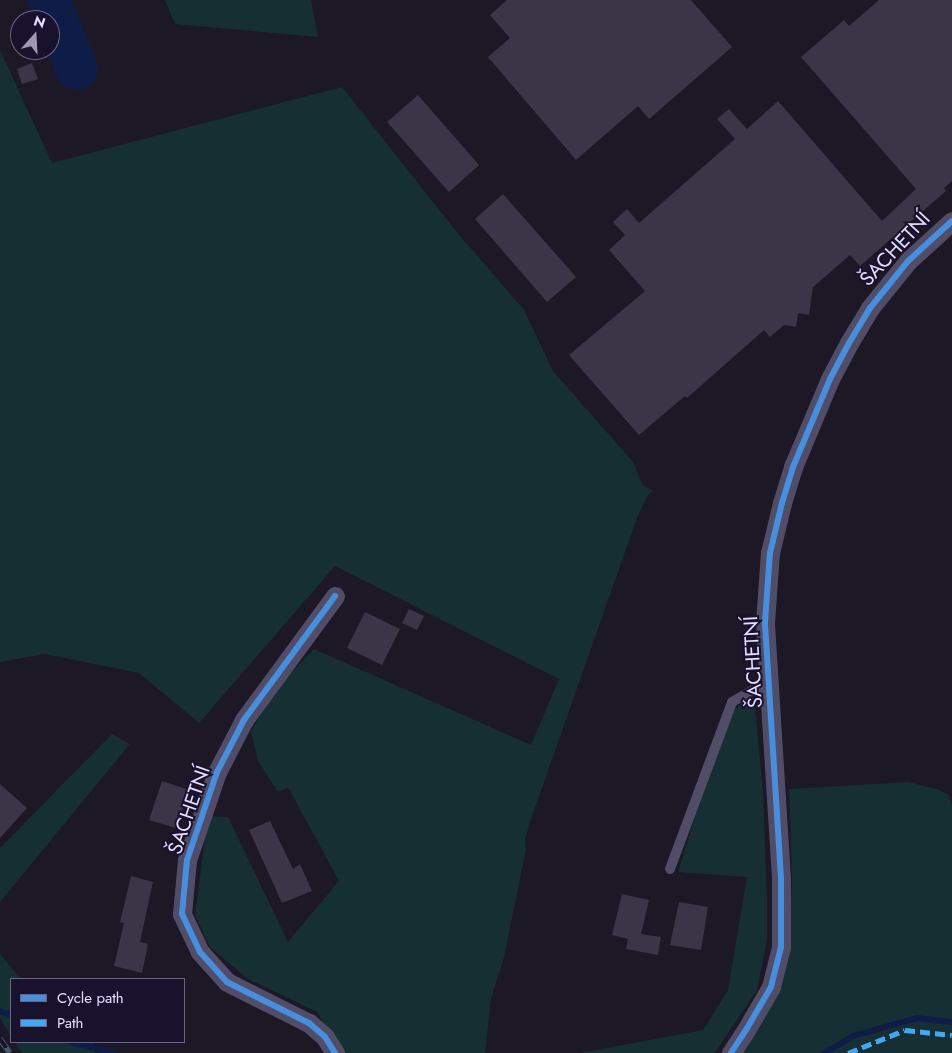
<!DOCTYPE html>
<html>
<head>
<meta charset="utf-8">
<style>
  body { margin:0 }
  #map { position:relative; width:952px; height:1053px; overflow:hidden; background:#1c1826; font-family:Jost,sans-serif }
  div>[style] { position:absolute }
  [style*='--x'] { left:calc(var(--x)*1px); top:calc(var(--y)*1px); width:calc(var(--w)*1px); rotate:calc(var(--a)*1deg) }
  .green>* { inset:0; background:#162f33 }
  .water>* { inset:0; background:#0e1d47 }
  .stream>* { height:6px; margin:-3px; padding:0 3px; transform-origin:3px; border-radius:3px; background:#0e1d47 }
  .building>* { inset:0; background:#3b3647 }
  .service>* { height:10px; margin:-5px; padding:0 5px; transform-origin:5px; border-radius:5px; background:#514d66 }
  .minor>* { height:19px; margin:-9.5px; padding:0 9.5px; transform-origin:9.5px; border-radius:9.5px; background:#514d66 }
  .rail>* { height:5.5px; margin-top:-2.75px; transform-origin:0; background:repeating-linear-gradient(90deg,#19122c 0 11px,#4a5a6f 0 22px); box-sizing:border-box; border-block:1px solid #4a5a6f }
  .quiet>* { height:5px; margin-top:-2.5px; transform-origin:0; background:repeating-linear-gradient(90deg,#3fa9f5 0 10px,transparent 0 15px) }
  .cycleway>* { height:6px; margin:-3px; padding:0 3px; transform-origin:3px; border-radius:3px; background:#468fdf }
  span { translate:-50% -50%; white-space:nowrap; text-align:center; line-height:1.15; -webkit-text-stroke:4px #19122c; paint-order:stroke }
  .street-label { font-size:20px; color:#e5ddfe }
  .legend { position:absolute; left:10px; top:978px; width:175px; height:65px; box-sizing:border-box; background:#19122c; border:1px solid #6b6380; margin:0; padding:6px 9px; list-style:none; font-size:15px; color:#e5ddfe }
  .legend li { display:flex; align-items:center; gap:10px; height:25px }
  .legend b { width:25px; border:1px solid #6b6380 }
  .north { position:absolute; left:10px; top:10px; width:50px; height:50px; box-sizing:border-box; background:#19122c; border:1px solid #6b6380; border-radius:50%; rotate:19deg; font-size:14px; font-weight:700; line-height:20px; text-align:center; color:#e5ddfe }
  .north::after { content:''; display:block; margin:auto; width:18px; height:22px; background:#9f98b2; clip-path:polygon(50% 0,100% 100%,50% 72%,0 100%) }
</style>
</head>
<body>
<div id="map">
  <div class="green">
    <i style="clip-path:polygon(165px 0,311px 0,318px 37px,175px 24px)"></i>
    <i style="clip-path:polygon(0 50px,52px 163px,342px 87px,456px 231px,524px 310px,553px 371px,633px 462px,643px 485px,653px 491px,648px 495px,638px 515px,530px 822px,525px 839px,526px 850px,504px 957px,491px 999px,485px 1053px,342px 1053px,317px 1012px,248px 979px,210px 947px,195px 915px,208px 816px,228px 817px,288px 942px,339px 881px,288px 787px,278px 792px,258px 761px,251px 731px,278px 687px,314px 649px,531px 745px,559px 679px,335px 566px,199px 723px,139px 673px,45px 654px,0 662px)"></i>
    <i style="clip-path:polygon(754px 697px,763px 792px,767px 897px,767px 940px,757px 990px,715px 1053px,580px 1053px,703px 1030px,728px 990px,747px 877px,678px 872px,710px 769px,728px 720px,736px 708px,746px 699px)"></i>
    <i style="clip-path:polygon(112px 734px,130px 744px,0 902px,0 848px)"></i>
    <i style="clip-path:polygon(908px 782px,937px 789px,949px 795px,952px 805px,952px 1053px,743px 1053px,781px 990px,790px 948px,792px 877px,789px 789px)"></i>
    <i style="clip-path:polygon(0 954px,19px 977px,28px 979px,11px 979px,11px 1036px,0 1018px)"></i>
    <i style="clip-path:polygon(15px 1042px,92px 1042px,96px 1053px,22px 1053px)"></i>
  </div>
  <div class="water">
    <i style="clip-path:polygon(27px 0,71px 0,96px 60px,98px 71px,94px 81px,86px 88px,76px 90px,65px 87px,58px 79px,47px 50px,50px 50px,50px 20px,35px 20px)"></i>
  </div>
  <div class="stream">
    <i style="--x:0;--y:1011;--w:12;--a:20"></i>
    <i style="--x:71;--y:1042;--w:45;--a:14"></i>
    <i style="--x:824;--y:1053;--w:34;--a:-30"></i>
    <i style="--x:853;--y:1036;--w:66;--a:-15.7"></i>
    <i style="--x:917;--y:1018;--w:35;--a:7"></i>
  </div>
  <div class="building">
    <i style="clip-path:polygon(507px 0,691px 0,732px 47px,649px 119px,638px 106px,576px 160px,488px 57px,510px 38px,490px 15px)"></i>
    <i style="clip-path:polygon(879px 0,952px 0,952px 181px,944px 188px,946px 191px,860px 266px,850px 255px,813px 287px,809px 315px,798px 313px,796px 327px,784px 325px,770px 337px,764px 330px,687px 398px,685px 396px,639px 435px,569px 355px,645px 291px,609px 250px,625px 235px,613px 222px,627px 209px,639px 223px,735px 139px,717px 119px,729px 109px,747px 129px,778px 101px,882px 221px,916px 189px,801px 57px,844px 20px,849px 26px)"></i>
    <i style="clip-path:polygon(32px 63px,38px 79px,22px 84px,17px 69px)"></i>
    <i style="clip-path:polygon(418px 95px,479px 165px,449px 192px,387px 122px)"></i>
    <i style="clip-path:polygon(503px 194px,576px 277px,547px 302px,475px 219px)"></i>
    <i style="clip-path:polygon(409px 609px,424px 616px,417px 630px,402px 623px)"></i>
    <i style="clip-path:polygon(365px 612px,400px 629px,382px 665px,347px 648px)"></i>
    <i style="clip-path:polygon(162px 781px,189px 790px,176px 828px,149px 820px)"></i>
    <i style="clip-path:polygon(0 784px,27px 808px,0 838px)"></i>
    <i style="clip-path:polygon(270px 821px,293px 869px,300px 864px,312px 891px,282px 903px,249px 830px)"></i>
    <i style="clip-path:polygon(131px 876px,153px 882px,140px 942px,148px 944px,142px 973px,114px 966px,124px 923px,120px 922px)"></i>
    <i style="clip-path:polygon(622px 894px,649px 900px,641px 934px,661px 937px,658px 955px,626px 949px,628px 939px,612px 935px)"></i>
    <i style="clip-path:polygon(679px 902px,708px 907px,701px 950px,670px 945px)"></i>
  </div>
  <div class="service">
    <i style="--x:670;--y:869;--w:178;--a:-69.6"></i>
    <i style="--x:732;--y:702;--w:43;--a:-29.6"></i>
  </div>
  <div class="minor">
    <i style="--x:335;--y:596;--w:154;--a:126.3"></i>
    <i style="--x:244;--y:720;--w:59;--a:117.4"></i>
    <i style="--x:217;--y:772;--w:93;--a:108.8"></i>
    <i style="--x:187;--y:860;--w:54;--a:95.3"></i>
    <i style="--x:182;--y:914;--w:42;--a:64.7"></i>
    <i style="--x:200;--y:952;--w:40;--a:48"></i>
    <i style="--x:227;--y:982;--w:92;--a:26.6"></i>
    <i style="--x:309;--y:1023;--w:21;--a:41"></i>
    <i style="--x:325;--y:1037;--w:19;--a:58"></i>
    <i style="--x:731;--y:1053;--w:27;--a:-57"></i>
    <i style="--x:746;--y:1030;--w:50;--a:-59.8"></i>
    <i style="--x:771;--y:987;--w:41;--a:-76"></i>
    <i style="--x:781;--y:947;--w:69;--a:-90"></i>
    <i style="--x:781;--y:878;--w:256;--a:-93.6"></i>
    <i style="--x:765;--y:622;--w:69;--a:-85.9"></i>
    <i style="--x:770;--y:553;--w:51;--a:-76.5"></i>
    <i style="--x:782;--y:503;--w:38;--a:-73"></i>
    <i style="--x:793;--y:467;--w:95;--a:-67.2"></i>
    <i style="--x:830;--y:379;--w:41;--a:-62.2"></i>
    <i style="--x:849;--y:343;--w:41;--a:-59"></i>
    <i style="--x:870;--y:308;--w:60;--a:-51"></i>
    <i style="--x:908;--y:261;--w:59;--a:-42.3"></i>
  </div>
  <div class="rail">
    <i style="--x:0;--y:1039;--w:17;--a:54"></i>
  </div>
  <div class="quiet">
    <i style="--x:848;--y:1053;--w:61;--a:-22"></i>
    <i style="--x:905;--y:1030;--w:47;--a:6.1"></i>
  </div>
  <div class="cycleway">
    <i style="--x:335;--y:596;--w:154;--a:126.3"></i>
    <i style="--x:244;--y:720;--w:59;--a:117.4"></i>
    <i style="--x:217;--y:772;--w:93;--a:108.8"></i>
    <i style="--x:187;--y:860;--w:54;--a:95.3"></i>
    <i style="--x:182;--y:914;--w:42;--a:64.7"></i>
    <i style="--x:200;--y:952;--w:40;--a:48"></i>
    <i style="--x:227;--y:982;--w:92;--a:26.6"></i>
    <i style="--x:309;--y:1023;--w:21;--a:41"></i>
    <i style="--x:325;--y:1037;--w:19;--a:58"></i>
    <i style="--x:731;--y:1053;--w:27;--a:-57"></i>
    <i style="--x:746;--y:1030;--w:50;--a:-59.8"></i>
    <i style="--x:771;--y:987;--w:41;--a:-76"></i>
    <i style="--x:781;--y:947;--w:69;--a:-90"></i>
    <i style="--x:781;--y:878;--w:256;--a:-93.6"></i>
    <i style="--x:765;--y:622;--w:69;--a:-85.9"></i>
    <i style="--x:770;--y:553;--w:51;--a:-76.5"></i>
    <i style="--x:782;--y:503;--w:38;--a:-73"></i>
    <i style="--x:793;--y:467;--w:95;--a:-67.2"></i>
    <i style="--x:830;--y:379;--w:41;--a:-62.2"></i>
    <i style="--x:849;--y:343;--w:41;--a:-59"></i>
    <i style="--x:870;--y:308;--w:60;--a:-51"></i>
    <i style="--x:908;--y:261;--w:59;--a:-42.3"></i>
  </div>
  <div class="street-label">
    <span style="left:895px;top:249px;rotate:-47deg">ŠACHETNÍ</span>
    <span style="left:753px;top:662px;rotate:-93deg">ŠACHETNÍ</span>
    <span style="left:189px;top:810px;rotate:-71deg">ŠACHETNÍ</span>
  </div>
  <ul class="legend">
  <li><b style="height:6px;background:#468fdf"></b>Cycle path</li>
  <li><b style="height:6px;background:#3fa9f5"></b>Path</li>
  </ul>
  <div class="north">N</div>
</div>
</body>
</html>
